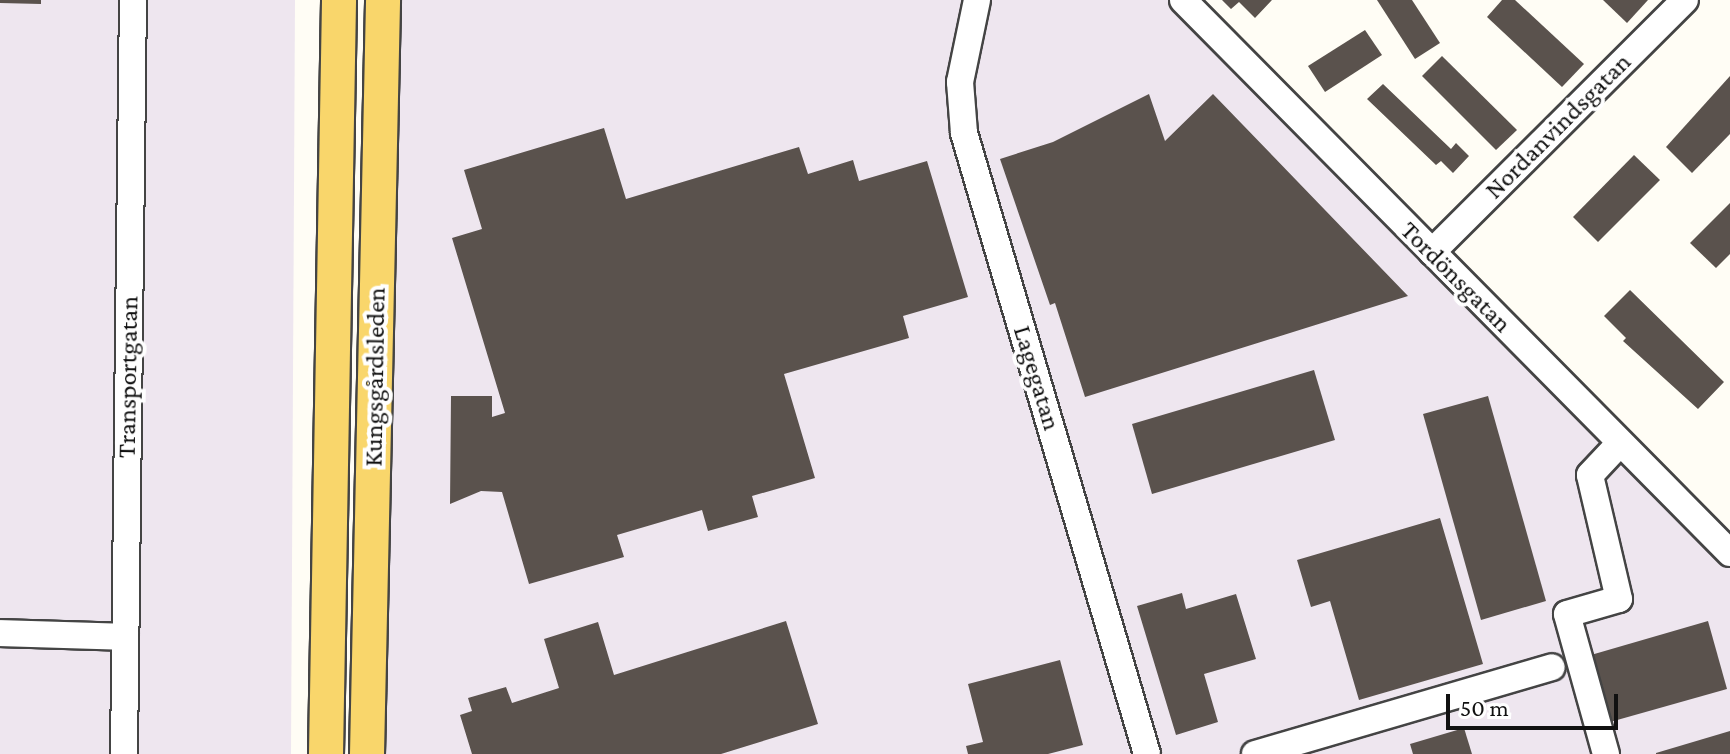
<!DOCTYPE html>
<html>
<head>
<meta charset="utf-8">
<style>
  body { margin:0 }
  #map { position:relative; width:1730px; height:754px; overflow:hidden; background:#fffdf5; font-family:"Crimson Pro",serif }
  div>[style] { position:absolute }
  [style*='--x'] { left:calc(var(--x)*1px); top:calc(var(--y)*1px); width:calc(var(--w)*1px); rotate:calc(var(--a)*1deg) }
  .industrial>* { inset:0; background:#eee6ef }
  .building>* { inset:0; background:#5a524d }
  .roads { filter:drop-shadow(2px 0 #444) drop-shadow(-2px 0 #444) drop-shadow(0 2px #444) drop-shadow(0 -2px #444) }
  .minor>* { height:26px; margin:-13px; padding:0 13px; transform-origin:13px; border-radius:13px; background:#fff }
  .major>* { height:34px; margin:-17px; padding:0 17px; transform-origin:17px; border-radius:17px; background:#f9d66b }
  span { translate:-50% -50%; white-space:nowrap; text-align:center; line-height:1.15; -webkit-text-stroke:8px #fff; paint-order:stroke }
  .street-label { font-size:26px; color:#111 }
  .scale { position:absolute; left:1446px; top:694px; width:172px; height:36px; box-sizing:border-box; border:4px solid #111; border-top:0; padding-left:10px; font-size:24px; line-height:28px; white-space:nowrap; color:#111; -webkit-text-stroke:6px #fff; paint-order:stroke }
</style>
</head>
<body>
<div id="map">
  <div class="industrial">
    <i style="clip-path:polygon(0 0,295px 0,291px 754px,0 754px)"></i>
    <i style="clip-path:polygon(386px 0,1177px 0,1730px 557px,1730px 754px,370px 754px)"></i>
  </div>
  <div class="building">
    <i style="clip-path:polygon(0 0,41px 0,41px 4px,0 3px)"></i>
    <i style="clip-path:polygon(1222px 0,1272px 0,1255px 18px,1239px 2px,1231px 9px)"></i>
    <i style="clip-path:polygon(1377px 0,1412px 0,1440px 43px,1415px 59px)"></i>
    <i style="clip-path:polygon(1502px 0,1515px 0,1584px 64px,1562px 87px,1487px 17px)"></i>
    <i style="clip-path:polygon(1603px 0,1648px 0,1627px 23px)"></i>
    <i style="clip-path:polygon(1365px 30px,1382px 55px,1325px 92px,1308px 66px)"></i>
    <i style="clip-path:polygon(1442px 56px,1517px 130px,1496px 150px,1422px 76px)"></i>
    <i style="clip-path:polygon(1730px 76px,1730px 134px,1692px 173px,1666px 147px)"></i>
    <i style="clip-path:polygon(1383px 84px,1451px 149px,1456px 143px,1469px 156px,1453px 173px,1441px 161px,1436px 165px,1367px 99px)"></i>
    <i style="clip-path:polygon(1149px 94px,1165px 141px,1213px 94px,1408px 296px,1085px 397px,1055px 303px,1050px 305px,1000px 159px,1053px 142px)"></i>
    <i style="clip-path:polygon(604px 128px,626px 199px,799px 147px,808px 174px,853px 160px,859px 181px,927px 161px,968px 297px,903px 316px,909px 338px,784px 374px,815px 478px,752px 496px,758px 517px,708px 531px,702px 510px,617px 535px,624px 557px,529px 584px,502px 492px,481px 491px,450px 504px,451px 396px,492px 396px,492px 417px,505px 413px,452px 238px,482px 229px,464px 170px)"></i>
    <i style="clip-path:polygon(1634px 155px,1660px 180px,1598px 242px,1573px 217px)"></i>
    <i style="clip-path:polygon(1730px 203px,1730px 254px,1716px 268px,1690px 243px)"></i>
    <i style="clip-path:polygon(1630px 290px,1724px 382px,1698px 409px,1623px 341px,1626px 338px,1604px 316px)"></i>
    <i style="clip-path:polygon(1314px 370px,1335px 440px,1152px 494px,1132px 424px)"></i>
    <i style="clip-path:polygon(1488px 396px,1546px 601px,1481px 620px,1423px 414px)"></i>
    <i style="clip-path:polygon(1440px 518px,1483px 664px,1359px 700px,1330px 601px,1311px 607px,1297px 560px)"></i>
    <i style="clip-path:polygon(1182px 593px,1186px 609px,1236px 594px,1256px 659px,1204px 674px,1218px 722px,1176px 735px,1137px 606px)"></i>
    <i style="clip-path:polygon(786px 621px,818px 724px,721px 754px,472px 754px,460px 715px,472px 711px,468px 698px,506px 687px,512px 703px,559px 688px,544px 639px,598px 622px,614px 675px)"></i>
    <i style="clip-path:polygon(1708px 621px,1727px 689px,1603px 724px,1584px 657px)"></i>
    <i style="clip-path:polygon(1060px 660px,1083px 745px,1048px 754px,968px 754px,966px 746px,983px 742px,968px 684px)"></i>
    <i style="clip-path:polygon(1464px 728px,1472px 754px,1413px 754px,1410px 744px)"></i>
    <i style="clip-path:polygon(1730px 731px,1730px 754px,1656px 754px,1656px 753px)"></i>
  </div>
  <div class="roads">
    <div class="minor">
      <i style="--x:977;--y:0;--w:84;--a:101.7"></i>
      <i style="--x:960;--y:82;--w:51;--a:85.5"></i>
      <i style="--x:964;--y:133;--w:647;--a:73.58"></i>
      <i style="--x:1183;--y:0;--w:778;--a:45.31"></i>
      <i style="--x:1432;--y:252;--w:357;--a:-44.9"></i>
      <i style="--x:0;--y:633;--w:125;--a:1.8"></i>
      <i style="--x:124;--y:754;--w:754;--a:-89.32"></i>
      <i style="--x:1255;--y:754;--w:309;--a:-16.3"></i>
      <i style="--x:1606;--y:754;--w:145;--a:-105.6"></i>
      <i style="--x:1567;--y:614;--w:54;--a:-16.1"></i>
      <i style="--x:1619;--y:599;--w:127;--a:-103.2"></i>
      <i style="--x:1590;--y:475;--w:44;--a:-46.8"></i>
    </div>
    <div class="major">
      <i style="--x:326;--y:754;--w:754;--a:-89.01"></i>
      <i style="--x:367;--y:754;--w:754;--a:-88.78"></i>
    </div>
  </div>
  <div class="street-label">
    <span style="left:1558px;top:126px;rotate:-45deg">Nordanvindsgatan</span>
    <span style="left:1456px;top:277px;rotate:45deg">Tordönsgatan</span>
    <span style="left:128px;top:377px;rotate:-89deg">Transportgatan</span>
    <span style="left:375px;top:377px;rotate:-89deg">Kungsgårdsleden</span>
    <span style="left:1037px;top:378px;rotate:73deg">Lagegatan</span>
  </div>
  <div class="scale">50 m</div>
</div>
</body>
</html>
